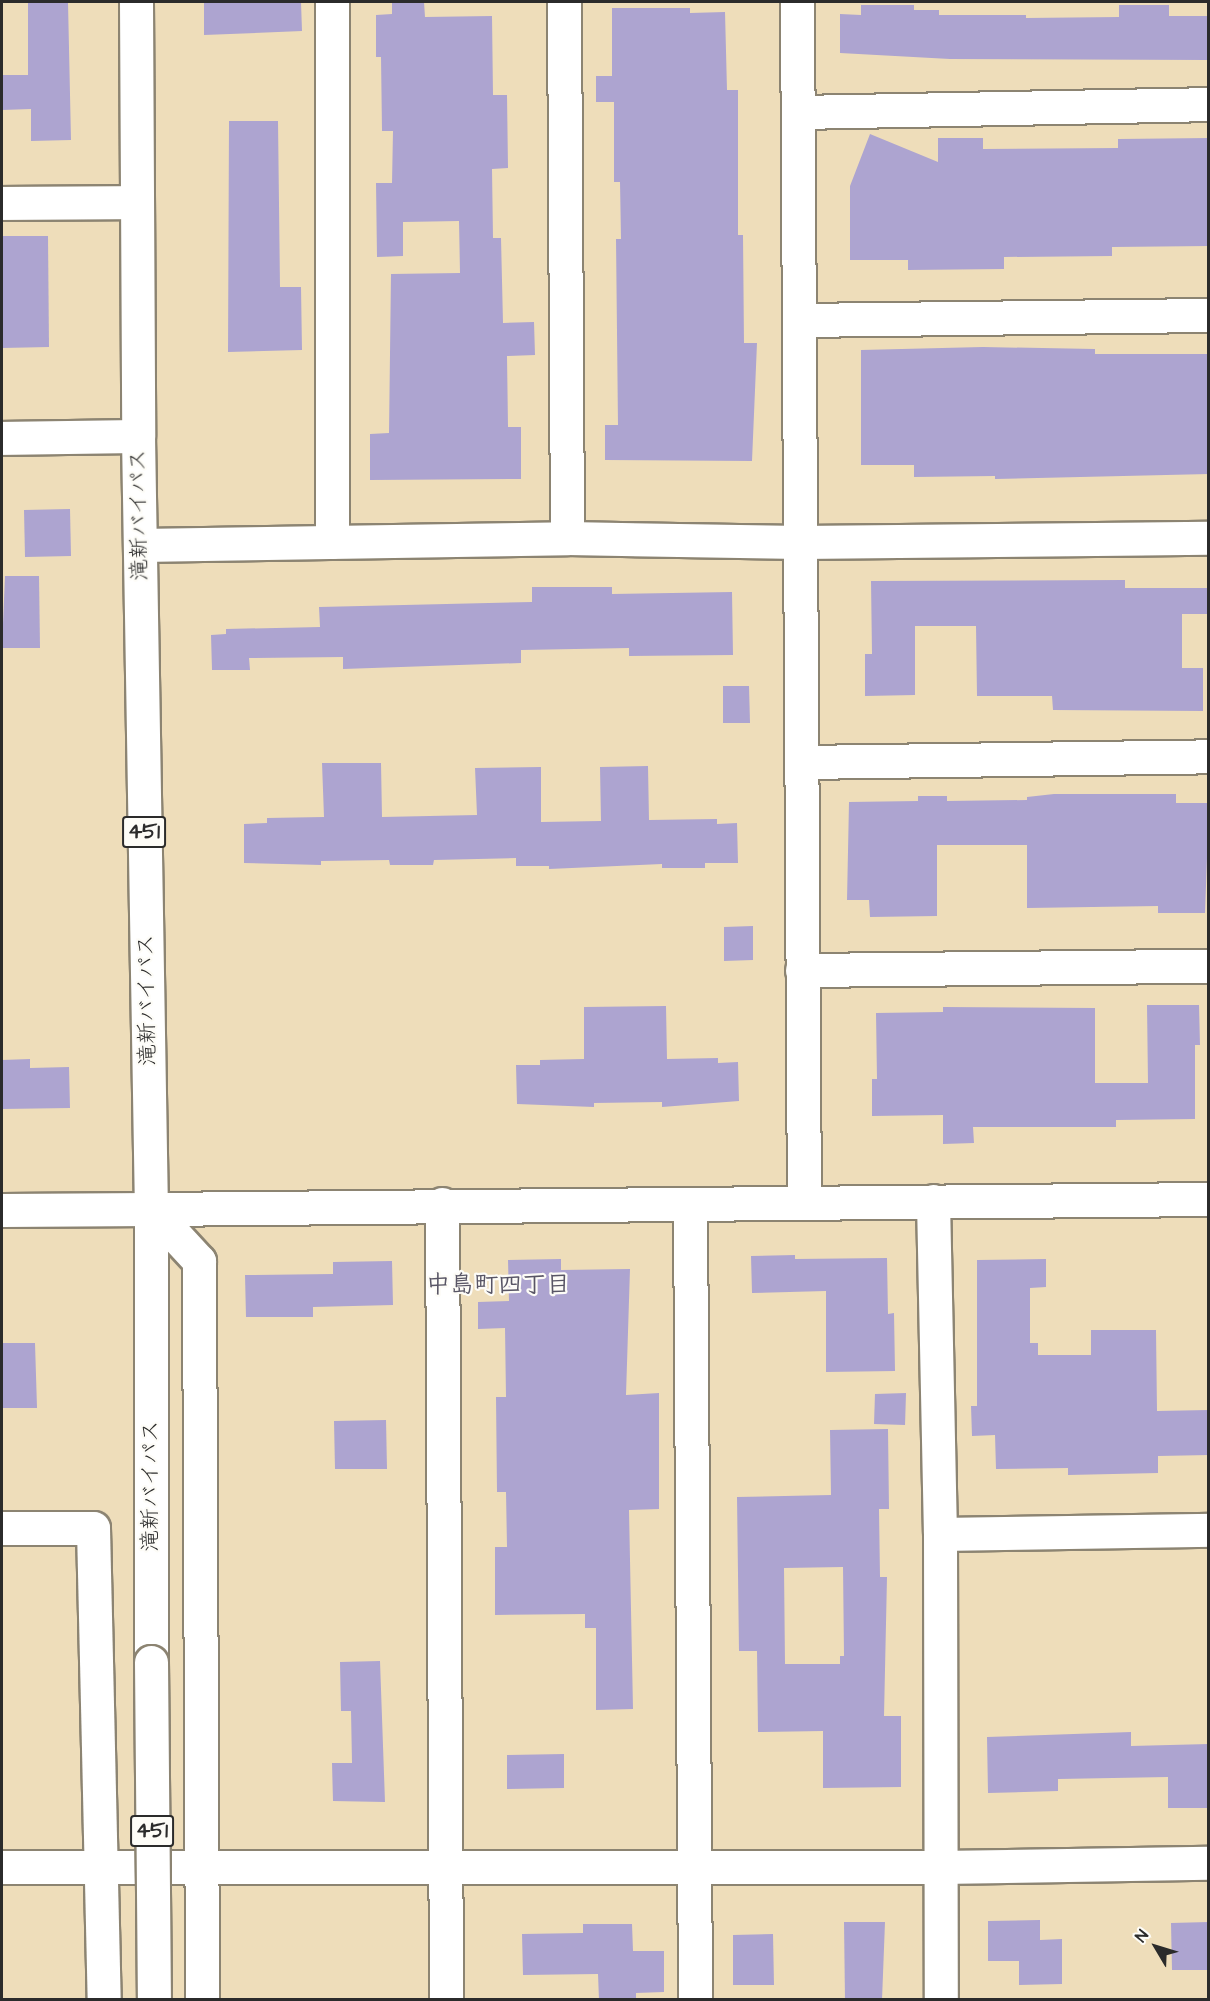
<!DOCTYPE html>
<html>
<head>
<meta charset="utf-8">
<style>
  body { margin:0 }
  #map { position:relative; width:1210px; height:2001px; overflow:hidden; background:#eeddba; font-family:"Architects Daughter","Klee One",sans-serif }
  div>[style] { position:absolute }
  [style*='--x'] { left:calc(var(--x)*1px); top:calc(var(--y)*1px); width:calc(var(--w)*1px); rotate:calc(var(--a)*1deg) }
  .building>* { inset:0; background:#ada4d0 }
  .roads { filter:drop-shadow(2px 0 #8c8472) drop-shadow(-2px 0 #8c8472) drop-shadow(0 2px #8c8472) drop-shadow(0 -2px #8c8472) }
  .street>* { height:33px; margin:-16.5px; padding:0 16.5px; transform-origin:16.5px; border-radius:16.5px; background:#fff }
  .secondary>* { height:33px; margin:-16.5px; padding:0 16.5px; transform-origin:16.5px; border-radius:16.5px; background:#fff }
  .highway>* { height:33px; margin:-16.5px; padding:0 16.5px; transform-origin:16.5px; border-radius:16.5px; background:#fff }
  .bridges { filter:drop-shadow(2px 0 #8c8472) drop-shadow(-2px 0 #8c8472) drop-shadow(0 2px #8c8472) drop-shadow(0 -2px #8c8472) }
  .highway-bridge>* { height:33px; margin:-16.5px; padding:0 16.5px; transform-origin:16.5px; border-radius:16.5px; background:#fff }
  span { translate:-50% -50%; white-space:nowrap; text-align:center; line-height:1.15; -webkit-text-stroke:4.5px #fdfcf7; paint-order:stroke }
  .shield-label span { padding:2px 4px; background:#fdfcf7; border:2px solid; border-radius:4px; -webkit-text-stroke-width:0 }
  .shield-label { font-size:21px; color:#2b2b2b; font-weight:700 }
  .street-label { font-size:22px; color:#2b2b2b }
  .neighbourhood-label { font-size:24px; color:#585565; font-weight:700 }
  .frame { position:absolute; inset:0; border:3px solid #2b2b2b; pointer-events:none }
  .north { position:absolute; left:1126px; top:1917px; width:60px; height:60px; -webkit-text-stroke:4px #fdfcf7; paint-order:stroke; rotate:308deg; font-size:16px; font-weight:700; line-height:24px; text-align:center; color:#2b2b2b }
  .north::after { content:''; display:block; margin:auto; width:21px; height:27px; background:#2b2b2b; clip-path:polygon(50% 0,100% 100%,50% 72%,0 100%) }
</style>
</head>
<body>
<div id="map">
  <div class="building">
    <i style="clip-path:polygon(28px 2px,68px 2px,71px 140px,31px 141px,31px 109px,2px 110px,2px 75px,28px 75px)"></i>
    <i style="clip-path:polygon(204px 2px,301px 2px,302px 31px,204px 35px)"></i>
    <i style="clip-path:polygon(392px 2px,424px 2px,425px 17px,492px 16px,493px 95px,507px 95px,508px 168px,492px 169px,493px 238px,501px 238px,503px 323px,534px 322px,535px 355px,507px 356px,508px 427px,521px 427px,521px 479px,370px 480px,370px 434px,389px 433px,391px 274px,460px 273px,459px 221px,403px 222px,403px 256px,377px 257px,376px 183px,392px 183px,393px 131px,382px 131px,381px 57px,376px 57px,376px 15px,392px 14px)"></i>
    <i style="clip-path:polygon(861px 5px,914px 5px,914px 10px,939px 10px,939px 15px,1026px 15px,1026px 18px,1119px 17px,1119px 5px,1169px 5px,1169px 16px,1209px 16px,1209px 60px,950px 59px,840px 53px,840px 14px,861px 15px)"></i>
    <i style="clip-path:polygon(612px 8px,690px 8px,690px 13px,725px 12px,727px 90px,738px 90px,738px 235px,743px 235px,744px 343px,757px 343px,752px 461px,605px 460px,605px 425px,618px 425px,616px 239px,621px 239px,620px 182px,614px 182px,614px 102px,596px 102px,596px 76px,612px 76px)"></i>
    <i style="clip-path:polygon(229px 121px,278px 121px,280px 287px,301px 287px,302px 350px,228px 352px)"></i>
    <i style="clip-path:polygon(870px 134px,938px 162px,938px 138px,983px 138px,983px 149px,1118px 148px,1118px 139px,1209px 138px,1209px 246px,1112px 247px,1112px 256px,1004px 257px,1004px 269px,908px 270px,908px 260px,850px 260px,850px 186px)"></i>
    <i style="clip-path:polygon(2px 236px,48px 236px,49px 347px,2px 348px)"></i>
    <i style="clip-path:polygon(983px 347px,1095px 349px,1095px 354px,1209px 354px,1209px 474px,995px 479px,995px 476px,914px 477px,914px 465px,861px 465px,861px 350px)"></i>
    <i style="clip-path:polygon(70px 509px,71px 556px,25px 557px,24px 510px)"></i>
    <i style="clip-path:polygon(5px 576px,39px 576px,40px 648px,2px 648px)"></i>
    <i style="clip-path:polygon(1125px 580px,1125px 588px,1209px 588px,1209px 614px,1182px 614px,1182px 668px,1203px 668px,1203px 711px,1053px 710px,1052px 696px,977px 696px,976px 626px,915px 626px,915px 695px,865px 696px,865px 654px,872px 654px,871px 581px)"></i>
    <i style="clip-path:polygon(532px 587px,612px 587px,612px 594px,732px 592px,733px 655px,629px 656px,629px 648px,521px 650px,521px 663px,343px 669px,343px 657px,249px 658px,250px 670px,212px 670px,211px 635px,226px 634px,226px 629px,320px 627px,319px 607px,532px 602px)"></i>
    <i style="clip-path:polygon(723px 686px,749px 686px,750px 723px,723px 723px)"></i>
    <i style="clip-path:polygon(322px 763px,381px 763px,382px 817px,477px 815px,475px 768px,541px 767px,541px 822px,601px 821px,600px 767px,648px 766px,649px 820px,717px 819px,717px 824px,737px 823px,738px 863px,705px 863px,705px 868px,662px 868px,662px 864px,549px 869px,549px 866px,516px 866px,516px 858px,434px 860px,433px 865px,390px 865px,389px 860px,321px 861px,321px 865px,244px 863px,244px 824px,267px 823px,267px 818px,324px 817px)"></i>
    <i style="clip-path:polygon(1054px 794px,1176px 794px,1176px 803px,1209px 803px,1205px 913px,1158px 913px,1158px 906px,1027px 908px,1027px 845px,937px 845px,937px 916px,870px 917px,869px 900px,847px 900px,849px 802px,918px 801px,918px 796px,947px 796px,947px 801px,1027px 800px,1027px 797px)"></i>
    <i style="clip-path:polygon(753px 926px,753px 960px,724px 961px,724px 927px)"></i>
    <i style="clip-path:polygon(1147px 1005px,1199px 1005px,1200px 1045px,1195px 1045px,1195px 1119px,1116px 1120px,1116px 1127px,973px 1127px,974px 1143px,943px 1144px,943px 1115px,872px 1116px,872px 1079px,877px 1079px,876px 1013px,943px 1012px,943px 1007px,1095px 1008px,1095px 1083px,1148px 1083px)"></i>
    <i style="clip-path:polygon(666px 1006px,667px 1059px,718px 1058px,718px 1063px,738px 1062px,739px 1101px,662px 1107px,662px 1102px,594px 1103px,594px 1107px,517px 1104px,516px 1065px,540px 1065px,540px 1060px,584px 1059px,584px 1007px)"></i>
    <i style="clip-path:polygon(30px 1059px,30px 1068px,69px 1067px,70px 1108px,2px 1109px,2px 1060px)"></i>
    <i style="clip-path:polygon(795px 1255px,795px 1259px,887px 1258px,888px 1314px,894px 1313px,895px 1371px,826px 1372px,826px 1291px,752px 1293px,751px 1256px)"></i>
    <i style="clip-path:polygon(561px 1259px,561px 1270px,630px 1269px,626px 1395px,659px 1393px,659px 1509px,629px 1510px,633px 1709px,596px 1710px,596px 1628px,585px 1628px,585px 1614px,495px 1615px,495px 1547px,507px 1547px,506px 1492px,497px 1492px,496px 1397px,506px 1397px,505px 1328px,478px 1329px,478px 1302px,509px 1301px,508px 1260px)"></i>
    <i style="clip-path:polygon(1046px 1259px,1046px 1287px,1030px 1288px,1030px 1343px,1038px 1343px,1038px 1355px,1091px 1355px,1091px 1330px,1156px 1330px,1157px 1411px,1209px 1410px,1209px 1455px,1158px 1456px,1158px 1473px,1068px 1475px,1068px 1468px,996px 1469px,995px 1435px,972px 1436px,971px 1406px,977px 1406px,977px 1260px)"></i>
    <i style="clip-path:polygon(392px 1261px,393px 1305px,313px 1307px,313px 1317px,246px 1317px,245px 1275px,333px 1274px,333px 1262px)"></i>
    <i style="clip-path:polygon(2px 1343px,35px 1343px,37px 1408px,2px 1408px)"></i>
    <i style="clip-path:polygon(906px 1393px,905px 1425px,874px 1424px,875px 1394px)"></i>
    <i style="clip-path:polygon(386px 1420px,387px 1469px,335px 1469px,334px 1421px)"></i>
    <i style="clip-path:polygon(evenodd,888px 1429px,889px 1509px,879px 1509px,880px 1577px,887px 1577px,884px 1716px,901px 1716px,901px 1787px,823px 1788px,823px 1731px,758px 1732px,757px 1651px,739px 1651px,737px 1497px,831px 1495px,830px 1430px,888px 1429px,843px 1567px,844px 1656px,840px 1656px,840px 1664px,785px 1664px,784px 1568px,843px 1567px)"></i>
    <i style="clip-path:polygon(380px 1661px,385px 1802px,333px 1801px,332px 1763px,352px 1763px,351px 1711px,341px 1711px,340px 1662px)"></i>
    <i style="clip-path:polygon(1131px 1732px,1131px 1746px,1209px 1744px,1209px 1808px,1168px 1808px,1168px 1777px,1058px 1779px,1058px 1791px,988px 1793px,987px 1737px)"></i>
    <i style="clip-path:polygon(564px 1754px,564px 1788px,507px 1789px,507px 1755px)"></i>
    <i style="clip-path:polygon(1040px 1920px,1040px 1940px,1062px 1939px,1062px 1984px,1019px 1985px,1019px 1961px,988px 1961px,988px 1921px)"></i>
    <i style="clip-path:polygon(844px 1922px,885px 1922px,882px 2000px,845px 2000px)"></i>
    <i style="clip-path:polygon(1209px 1922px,1209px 1970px,1172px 1970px,1171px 1923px)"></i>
    <i style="clip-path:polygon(583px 1924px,632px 1924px,633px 1951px,664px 1951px,664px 1992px,636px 1993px,636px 2000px,599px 2000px,598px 1974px,523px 1975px,522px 1934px,583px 1933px)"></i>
    <i style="clip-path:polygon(773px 1934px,774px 1985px,733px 1985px,733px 1935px)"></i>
  </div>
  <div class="roads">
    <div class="street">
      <i style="--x:332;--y:2;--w:540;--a:90"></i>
      <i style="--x:564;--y:2;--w:536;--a:89.68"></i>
      <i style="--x:797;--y:2;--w:1200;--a:89.67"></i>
      <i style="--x:798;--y:112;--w:410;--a:-1.1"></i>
      <i style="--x:2;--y:203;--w:134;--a:-0.4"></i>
      <i style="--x:799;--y:320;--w:409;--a:-0.7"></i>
      <i style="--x:2;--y:438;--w:136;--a:-0.8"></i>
      <i style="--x:140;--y:545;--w:427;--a:-0.9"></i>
      <i style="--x:567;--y:538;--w:233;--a:1"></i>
      <i style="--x:800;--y:542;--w:408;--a:-0.6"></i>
      <i style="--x:802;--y:762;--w:406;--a:-0.8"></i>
      <i style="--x:802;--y:970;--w:406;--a:-0.6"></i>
      <i style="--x:933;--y:1201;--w:333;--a:88.8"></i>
      <i style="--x:940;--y:1534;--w:466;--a:89.9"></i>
      <i style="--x:442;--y:1204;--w:796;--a:89.71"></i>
      <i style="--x:690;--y:1204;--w:796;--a:89.64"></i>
      <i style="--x:151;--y:1209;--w:1057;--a:-0.54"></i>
      <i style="--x:151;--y:1209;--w:71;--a:47.3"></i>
      <i style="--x:199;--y:1261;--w:739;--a:89.77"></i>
      <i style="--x:2;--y:1528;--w:91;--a:0"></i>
      <i style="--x:93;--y:1528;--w:472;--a:88.7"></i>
      <i style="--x:940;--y:1534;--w:268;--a:-0.9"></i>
      <i style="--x:2;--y:1867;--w:937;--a:0"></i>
      <i style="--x:939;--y:1867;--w:269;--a:-0.9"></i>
    </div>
    <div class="secondary">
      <i style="--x:2;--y:1210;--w:149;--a:-0.4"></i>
    </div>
    <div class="highway">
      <i style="--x:136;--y:2;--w:434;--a:89.7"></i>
      <i style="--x:138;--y:436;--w:773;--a:89.04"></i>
      <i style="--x:151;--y:1209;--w:453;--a:90"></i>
    </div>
  </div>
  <div class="bridges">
    <div class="highway-bridge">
      <i style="--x:151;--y:1662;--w:338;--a:89.5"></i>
    </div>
  </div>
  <div class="shield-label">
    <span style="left:144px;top:832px">451</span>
    <span style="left:152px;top:1831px">451</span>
  </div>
  <div class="street-label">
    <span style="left:139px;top:515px;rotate:-91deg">滝新バイパス</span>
    <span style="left:147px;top:1000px;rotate:-91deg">滝新バイパス</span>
    <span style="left:151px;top:1486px;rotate:-90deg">滝新バイパス</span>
  </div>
  <div class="neighbourhood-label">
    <span style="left:498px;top:1286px">中島町四丁目</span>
  </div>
  <div class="frame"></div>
  <div class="north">N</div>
</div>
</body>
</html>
